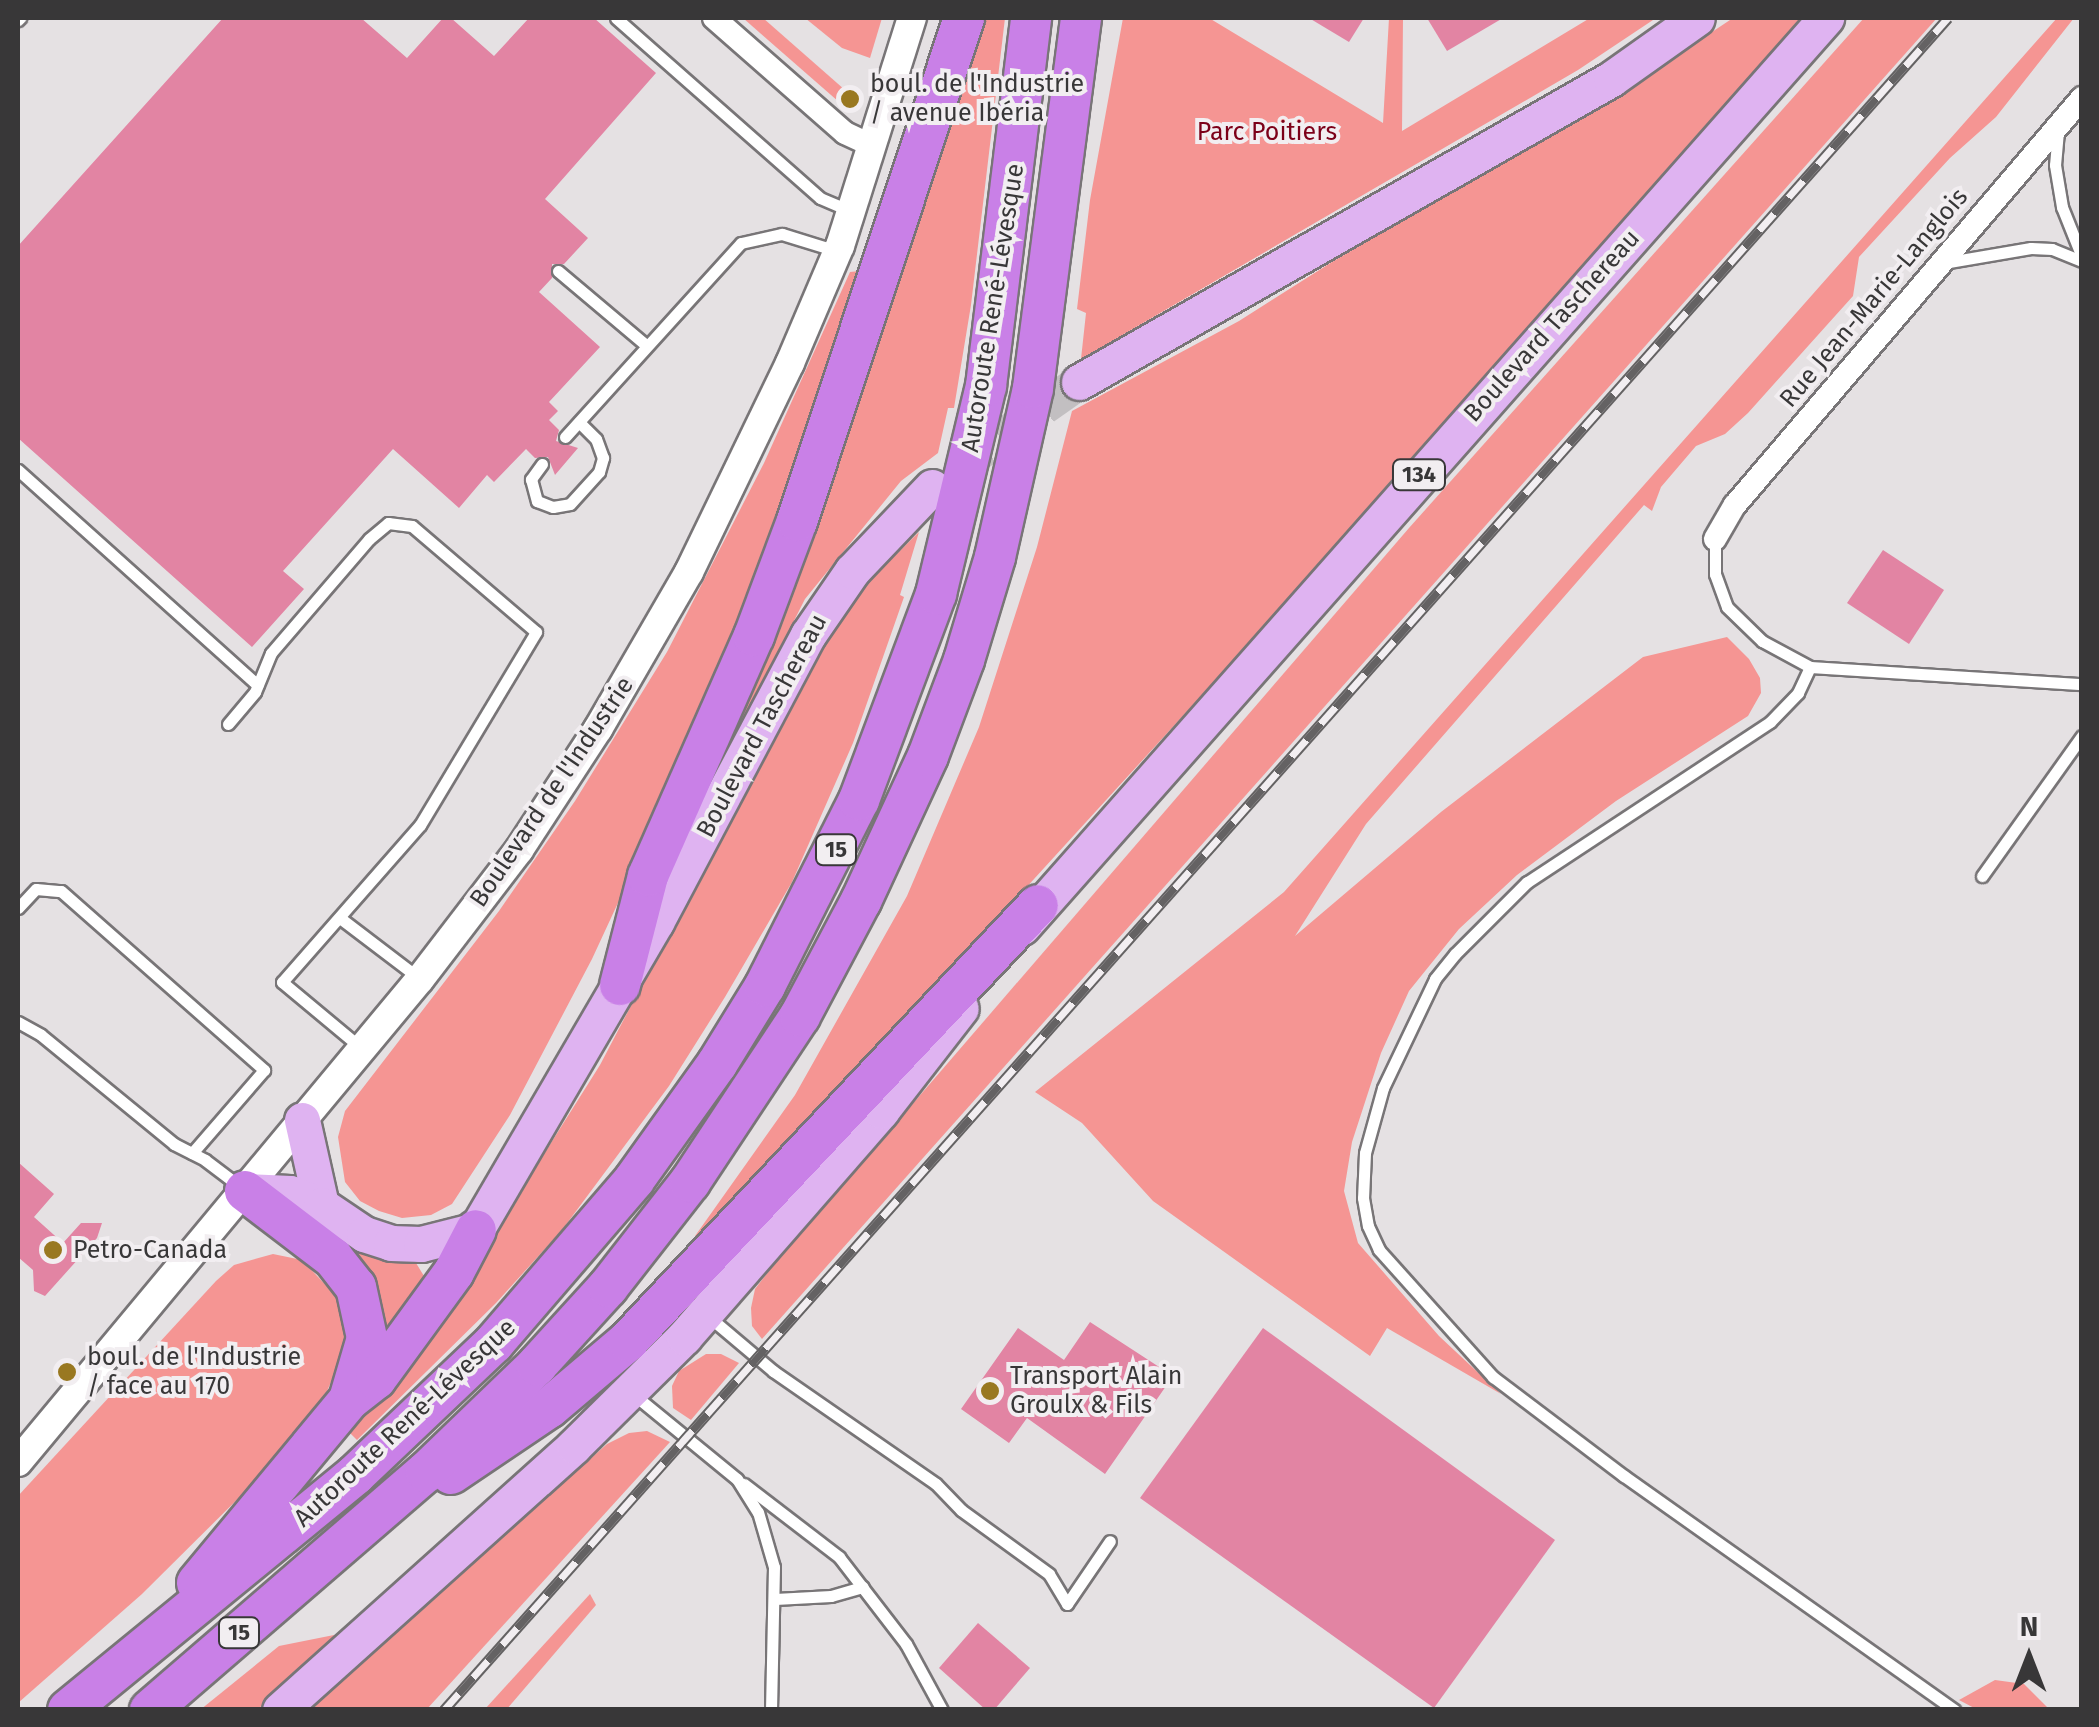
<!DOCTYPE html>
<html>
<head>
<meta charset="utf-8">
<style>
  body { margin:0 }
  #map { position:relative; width:2099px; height:1727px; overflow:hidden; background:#e5e1e3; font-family:"Fira Sans",sans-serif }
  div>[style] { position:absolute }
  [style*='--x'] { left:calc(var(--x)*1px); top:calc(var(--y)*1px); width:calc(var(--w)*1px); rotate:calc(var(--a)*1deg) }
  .green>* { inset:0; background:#f59593 }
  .building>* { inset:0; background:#e284a3 }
  .primary-tunnel>* { height:35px; margin-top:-17.5px; transform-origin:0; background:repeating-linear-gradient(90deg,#c2bfc1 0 35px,transparent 0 53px) }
  .roads { filter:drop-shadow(2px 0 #787577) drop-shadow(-2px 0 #787577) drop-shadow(0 2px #787577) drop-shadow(0 -2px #787577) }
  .service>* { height:11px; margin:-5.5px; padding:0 5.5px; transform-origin:5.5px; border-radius:5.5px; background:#fff }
  .minor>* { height:22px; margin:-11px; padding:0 11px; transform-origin:11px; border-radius:11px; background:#fff }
  .tertiary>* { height:28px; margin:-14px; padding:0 14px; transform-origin:14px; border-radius:14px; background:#fff }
  .primary>* { height:35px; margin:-17.5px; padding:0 17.5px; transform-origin:17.5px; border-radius:17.5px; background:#dfb3f1 }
  .motorway>* { height:40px; margin:-20px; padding:0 20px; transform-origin:20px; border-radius:20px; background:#c980e7 }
  .rail>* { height:11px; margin-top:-5.5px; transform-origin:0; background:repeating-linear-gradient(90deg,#f2eef1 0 22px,#646263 0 44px); box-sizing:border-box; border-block:2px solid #646263 }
  .dots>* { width:28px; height:28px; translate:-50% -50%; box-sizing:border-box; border:5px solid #f2eef1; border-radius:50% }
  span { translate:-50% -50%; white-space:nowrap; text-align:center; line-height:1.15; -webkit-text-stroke:8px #f2eef1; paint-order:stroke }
  .shield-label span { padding:2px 8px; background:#f2eef1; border:2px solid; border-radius:8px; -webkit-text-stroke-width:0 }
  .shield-label { font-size:22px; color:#383738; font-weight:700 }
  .poi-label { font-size:25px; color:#383738 }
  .left { translate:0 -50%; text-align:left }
  .park-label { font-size:25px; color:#7c0019 }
  .street-label { font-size:25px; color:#383738 }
  .frame { position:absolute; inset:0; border:20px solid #383738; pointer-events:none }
  .north { position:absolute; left:1979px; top:1607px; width:100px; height:100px; -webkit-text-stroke:8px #f2eef1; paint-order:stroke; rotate:0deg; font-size:28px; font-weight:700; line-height:40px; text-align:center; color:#383738 }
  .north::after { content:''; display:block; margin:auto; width:35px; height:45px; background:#383738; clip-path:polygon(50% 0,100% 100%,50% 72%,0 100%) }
</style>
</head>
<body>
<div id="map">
  <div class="green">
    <i style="clip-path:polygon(743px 18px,763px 18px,845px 90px,848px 103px,839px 102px)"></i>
    <i style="clip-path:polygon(805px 18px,882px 18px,870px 58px,842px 48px)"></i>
    <i style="clip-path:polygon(982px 18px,1005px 18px,971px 305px,954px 408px,948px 408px,938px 453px,901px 481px,805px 599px,721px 765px,715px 761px)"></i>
    <i style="clip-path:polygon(1123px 18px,1209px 18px,1383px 123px,1389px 18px,1403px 18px,1402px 131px,1590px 18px,1656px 18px,1578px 70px,1081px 359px,1086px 313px,1077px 309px,1090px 200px)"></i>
    <i style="clip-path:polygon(1733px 18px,1804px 18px,1222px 673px,702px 1243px,695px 1236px,795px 1095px,907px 896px,979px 727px,1037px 547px,1072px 411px,1239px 321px,1332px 262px,1610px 100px)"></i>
    <i style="clip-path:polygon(1864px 18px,1937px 18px,762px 1339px,752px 1326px,751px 1308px,755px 1289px,772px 1267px,1409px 528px)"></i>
    <i style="clip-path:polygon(2057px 18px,2074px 18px,1996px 117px,1950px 158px,1859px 257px,1853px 296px,1748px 413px,1725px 434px,1696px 446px,1661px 487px,1652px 511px,1644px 505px,1366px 824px,1295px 936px,1441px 812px,1643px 657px,1727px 637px,1749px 659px,1760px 678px,1761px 693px,1748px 716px,1616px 801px,1517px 875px,1459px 929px,1409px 991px,1381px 1053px,1352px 1142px,1344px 1191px,1358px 1243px,1439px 1336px,1501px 1394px,1387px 1328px,1370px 1356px,1153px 1201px,1082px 1123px,1035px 1092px,1284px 892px)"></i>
    <i style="clip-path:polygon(860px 271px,743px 610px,667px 797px,592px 959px,510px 1115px,452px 1204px,431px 1215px,402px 1218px,379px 1211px,360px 1201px,345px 1182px,338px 1137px,345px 1111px,499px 911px,575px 801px,667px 652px,764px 463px,850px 272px)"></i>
    <i style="clip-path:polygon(919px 532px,900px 595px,904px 597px,853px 743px,792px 882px,725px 997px,669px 1086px,562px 1230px,496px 1303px,357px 1440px,346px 1429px,483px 1251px,600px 1065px,817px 650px,868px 582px)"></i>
    <i style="clip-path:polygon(358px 1252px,385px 1262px,416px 1263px,427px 1281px,384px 1335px,353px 1258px)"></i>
    <i style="clip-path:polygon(273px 1254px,302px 1260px,338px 1298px,346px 1348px,320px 1407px,281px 1456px,142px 1594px,18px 1703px,18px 1496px,216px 1281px,234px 1265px)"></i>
    <i style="clip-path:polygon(706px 1354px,721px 1354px,739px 1363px,691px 1420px,673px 1408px,672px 1386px,679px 1371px)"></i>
    <i style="clip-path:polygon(647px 1431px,670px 1442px,427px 1709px,307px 1709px,607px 1444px,629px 1433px)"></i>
    <i style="clip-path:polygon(590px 1594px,596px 1605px,507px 1709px,485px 1709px)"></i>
    <i style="clip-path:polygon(344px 1633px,258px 1709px,200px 1710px,279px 1646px)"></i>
    <i style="clip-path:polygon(1995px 1680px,2024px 1684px,2049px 1709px,1976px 1709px,1959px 1700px)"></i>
  </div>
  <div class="building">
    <i style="clip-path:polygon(223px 18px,361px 18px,407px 58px,443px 18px,451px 18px,494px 56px,529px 18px,594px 18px,656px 73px,545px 199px,588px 238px,564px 264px,552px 264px,552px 278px,539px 292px,600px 347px,549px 402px,558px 411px,549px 420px,559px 430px,556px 441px,578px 448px,555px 475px,548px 457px,535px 458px,526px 449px,494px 482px,487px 475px,459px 508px,393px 449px,283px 571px,304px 589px,252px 647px,18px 438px,18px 246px)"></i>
    <i style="clip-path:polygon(1309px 18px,1364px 18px,1349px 42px)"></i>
    <i style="clip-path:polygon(1427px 18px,1503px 18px,1447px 51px)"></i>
    <i style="clip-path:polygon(1883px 550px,1944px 590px,1909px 644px,1847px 603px)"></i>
    <i style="clip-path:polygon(18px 1162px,54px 1194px,34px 1217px,63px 1243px,81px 1223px,102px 1223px,97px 1238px,45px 1296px,34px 1291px,33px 1270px,18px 1257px)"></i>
    <i style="clip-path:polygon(1090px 1322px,1173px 1376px,1105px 1474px,1027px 1418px,1009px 1443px,961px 1409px,1018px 1328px,1064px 1360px)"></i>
    <i style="clip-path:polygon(1263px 1328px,1555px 1540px,1434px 1708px,1140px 1498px)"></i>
    <i style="clip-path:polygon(978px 1623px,1030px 1668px,994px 1710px,986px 1710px,939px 1668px)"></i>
  </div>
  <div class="primary-tunnel">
    <i style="--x:957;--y:468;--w:149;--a:-35.2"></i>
  </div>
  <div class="roads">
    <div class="service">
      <i style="--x:616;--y:18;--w:272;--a:41.4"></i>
      <i style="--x:820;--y:198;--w:33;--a:23"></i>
      <i style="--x:18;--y:20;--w:3;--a:-45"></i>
      <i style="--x:2058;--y:131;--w:34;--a:95"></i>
      <i style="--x:2055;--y:165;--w:43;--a:80.5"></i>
      <i style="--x:2062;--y:207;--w:54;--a:68.2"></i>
      <i style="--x:1943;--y:263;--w:89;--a:-9.7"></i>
      <i style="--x:2031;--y:248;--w:21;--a:3"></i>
      <i style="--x:2052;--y:249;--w:32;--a:22"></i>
      <i style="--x:558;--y:271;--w:116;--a:40.1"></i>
      <i style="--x:565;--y:437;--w:262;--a:-47.8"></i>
      <i style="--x:741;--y:243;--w:42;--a:-12.4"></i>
      <i style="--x:782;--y:234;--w:58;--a:17.2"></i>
      <i style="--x:542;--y:464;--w:19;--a:126"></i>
      <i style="--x:531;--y:479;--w:23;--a:75"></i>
      <i style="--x:537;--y:501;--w:17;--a:21"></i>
      <i style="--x:553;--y:507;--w:17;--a:-10"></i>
      <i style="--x:570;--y:504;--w:43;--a:-47.8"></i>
      <i style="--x:599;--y:472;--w:15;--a:-74"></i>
      <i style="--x:603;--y:458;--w:20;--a:-110"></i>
      <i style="--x:596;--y:439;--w:24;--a:-135"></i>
      <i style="--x:18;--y:470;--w:322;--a:41.9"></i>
      <i style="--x:1715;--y:539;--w:35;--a:90"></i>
      <i style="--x:1715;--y:574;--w:35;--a:70"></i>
      <i style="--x:1727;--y:607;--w:49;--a:44.2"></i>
      <i style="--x:1762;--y:641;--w:55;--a:28.4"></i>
      <i style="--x:1810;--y:667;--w:273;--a:3.6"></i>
      <i style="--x:1810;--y:667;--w:29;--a:115"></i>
      <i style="--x:1798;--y:693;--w:40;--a:134"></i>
      <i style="--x:1770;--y:722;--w:291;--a:146.6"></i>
      <i style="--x:1527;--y:882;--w:102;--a:135"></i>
      <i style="--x:1455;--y:954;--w:32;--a:129"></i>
      <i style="--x:1435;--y:979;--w:121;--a:115.5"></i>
      <i style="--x:1383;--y:1088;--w:67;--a:105.5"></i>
      <i style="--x:1365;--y:1153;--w:45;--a:92.5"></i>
      <i style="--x:1363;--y:1198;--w:28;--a:80"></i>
      <i style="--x:1368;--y:1226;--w:26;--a:65"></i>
      <i style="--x:1379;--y:1250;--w:171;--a:48.1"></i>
      <i style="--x:1493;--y:1377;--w:164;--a:37.1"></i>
      <i style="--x:1624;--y:1476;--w:405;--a:35.3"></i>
      <i style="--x:228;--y:724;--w:42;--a:-49.8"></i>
      <i style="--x:255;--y:692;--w:42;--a:-67.7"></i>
      <i style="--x:271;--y:653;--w:150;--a:-49.3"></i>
      <i style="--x:369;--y:539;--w:25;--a:-40"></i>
      <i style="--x:388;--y:523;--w:24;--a:7"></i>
      <i style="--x:412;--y:526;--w:163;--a:40.5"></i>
      <i style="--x:536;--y:632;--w:225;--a:121"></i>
      <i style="--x:420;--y:825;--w:209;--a:131.3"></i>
      <i style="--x:282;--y:982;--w:102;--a:39.8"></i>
      <i style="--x:1982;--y:876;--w:172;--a:-54.5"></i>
      <i style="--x:18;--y:908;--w:26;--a:-47"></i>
      <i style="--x:36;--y:889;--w:25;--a:5"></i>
      <i style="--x:61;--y:891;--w:271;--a:41.4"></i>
      <i style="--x:264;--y:1070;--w:110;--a:130.9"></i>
      <i style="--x:340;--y:918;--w:101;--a:37.3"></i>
      <i style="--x:18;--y:1022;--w:26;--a:29"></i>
      <i style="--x:41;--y:1035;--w:172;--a:39.3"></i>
      <i style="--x:174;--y:1144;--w:35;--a:27"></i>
      <i style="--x:205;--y:1160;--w:46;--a:37.1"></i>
      <i style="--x:708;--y:1316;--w:85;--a:40.2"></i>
      <i style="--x:773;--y:1371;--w:198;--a:34.7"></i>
      <i style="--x:936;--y:1484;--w:36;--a:46"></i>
      <i style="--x:961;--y:1510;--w:109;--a:36"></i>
      <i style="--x:1049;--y:1574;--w:35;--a:59"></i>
      <i style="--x:1067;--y:1604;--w:76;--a:-55.7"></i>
      <i style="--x:633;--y:1394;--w:134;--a:39.3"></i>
      <i style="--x:737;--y:1479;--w:39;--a:58"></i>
      <i style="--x:758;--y:1512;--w:57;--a:73.8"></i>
      <i style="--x:774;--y:1567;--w:143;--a:91.2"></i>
      <i style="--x:744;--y:1484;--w:120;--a:37.5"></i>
      <i style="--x:839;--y:1557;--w:110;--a:52.4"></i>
      <i style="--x:906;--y:1644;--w:75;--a:61.4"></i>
      <i style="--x:775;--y:1599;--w:56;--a:-3.1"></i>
      <i style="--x:831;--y:1596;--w:33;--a:-16"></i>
    </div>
    <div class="minor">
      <i style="--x:714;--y:18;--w:174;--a:41.3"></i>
      <i style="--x:845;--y:133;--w:31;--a:25"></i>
      <i style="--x:1715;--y:539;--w:39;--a:-60"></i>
      <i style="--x:1735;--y:505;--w:535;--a:-49.55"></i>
    </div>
    <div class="tertiary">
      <i style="--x:18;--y:1462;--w:628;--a:-50.23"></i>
      <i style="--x:420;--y:979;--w:163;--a:-52.5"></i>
      <i style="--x:519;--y:850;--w:145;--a:-56.9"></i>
      <i style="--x:598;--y:729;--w:181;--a:-59.9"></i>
      <i style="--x:689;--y:572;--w:232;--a:-64.2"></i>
      <i style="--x:790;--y:363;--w:127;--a:-66.9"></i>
      <i style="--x:840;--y:246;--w:239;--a:-72.5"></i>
    </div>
    <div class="primary">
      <i style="--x:1079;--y:382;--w:612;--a:-29.66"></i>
      <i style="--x:1611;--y:79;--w:105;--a:-35.3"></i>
      <i style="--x:1022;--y:927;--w:1214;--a:-48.51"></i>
      <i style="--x:302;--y:1120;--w:87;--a:77.4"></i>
      <i style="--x:245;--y:1191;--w:45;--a:2.5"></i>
      <i style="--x:290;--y:1193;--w:33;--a:21"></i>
      <i style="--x:321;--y:1205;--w:52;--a:34"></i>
      <i style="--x:364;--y:1234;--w:28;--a:18"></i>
      <i style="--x:391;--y:1243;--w:30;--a:2"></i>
      <i style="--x:421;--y:1244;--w:57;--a:-14.3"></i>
      <i style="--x:476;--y:1230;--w:357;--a:-59.7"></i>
      <i style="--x:656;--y:922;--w:325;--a:-62.1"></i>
      <i style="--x:808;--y:635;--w:78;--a:-55.5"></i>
      <i style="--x:852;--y:571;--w:116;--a:-46.4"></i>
      <i style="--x:280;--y:1710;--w:395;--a:-41.9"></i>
      <i style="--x:574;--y:1446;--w:155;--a:-44.7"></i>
      <i style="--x:684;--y:1337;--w:300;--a:-48.9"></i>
      <i style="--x:881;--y:1111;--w:130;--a:-52.2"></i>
    </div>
    <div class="motorway">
      <i style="--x:620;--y:985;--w:113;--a:-75.6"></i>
      <i style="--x:648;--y:876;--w:262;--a:-66.2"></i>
      <i style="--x:754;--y:636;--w:123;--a:-69.5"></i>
      <i style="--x:797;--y:521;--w:530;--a:-71.63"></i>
      <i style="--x:245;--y:1191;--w:111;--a:37.3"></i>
      <i style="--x:333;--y:1258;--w:37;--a:52"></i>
      <i style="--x:356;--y:1287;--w:52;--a:77.8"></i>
      <i style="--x:367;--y:1338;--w:60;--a:106.3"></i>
      <i style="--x:451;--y:1474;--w:118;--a:-34"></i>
      <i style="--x:549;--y:1408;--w:104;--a:-40.3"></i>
      <i style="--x:628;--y:1341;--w:598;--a:-46.76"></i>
      <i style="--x:197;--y:1583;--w:238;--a:-50.3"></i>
      <i style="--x:349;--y:1400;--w:34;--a:-38"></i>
      <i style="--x:376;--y:1379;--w:132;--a:-53.9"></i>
      <i style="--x:454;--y:1272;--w:47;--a:-62.4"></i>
      <i style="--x:68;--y:1710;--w:371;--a:-39.3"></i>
      <i style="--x:355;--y:1475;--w:192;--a:-43.5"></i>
      <i style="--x:494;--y:1343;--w:215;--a:-49.3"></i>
      <i style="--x:634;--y:1180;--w:143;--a:-54.4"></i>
      <i style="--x:717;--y:1064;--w:92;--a:-58.4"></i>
      <i style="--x:765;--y:986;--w:208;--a:-63.2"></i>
      <i style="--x:859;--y:800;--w:220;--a:-69.5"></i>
      <i style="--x:936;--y:594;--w:214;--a:-76.5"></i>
      <i style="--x:986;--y:386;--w:371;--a:-83"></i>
      <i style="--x:150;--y:1710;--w:364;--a:-40.8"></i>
      <i style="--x:426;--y:1472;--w:154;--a:-43.9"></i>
      <i style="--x:537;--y:1365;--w:105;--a:-47.7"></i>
      <i style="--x:608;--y:1287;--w:133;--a:-52"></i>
      <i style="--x:690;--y:1182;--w:199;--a:-56.5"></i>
      <i style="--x:800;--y:1016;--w:130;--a:-62.1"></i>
      <i style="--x:861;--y:901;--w:160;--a:-65.2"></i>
      <i style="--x:928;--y:756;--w:103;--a:-69.4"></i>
      <i style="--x:964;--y:660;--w:108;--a:-73.2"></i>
      <i style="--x:995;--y:557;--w:173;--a:-77.3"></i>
      <i style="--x:1033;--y:388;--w:373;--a:-82.6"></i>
    </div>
  </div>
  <div class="rail">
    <i style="--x:444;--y:1710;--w:2264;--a:-48.37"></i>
  </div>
  <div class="dots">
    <i style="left:850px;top:99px;background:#997821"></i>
    <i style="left:53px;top:1250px;background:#997821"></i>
    <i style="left:67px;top:1372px;background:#997821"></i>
    <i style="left:990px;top:1391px;background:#997821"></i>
  </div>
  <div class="shield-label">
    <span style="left:1419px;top:475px">134</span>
    <span style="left:836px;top:850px">15</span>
    <span style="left:239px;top:1633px">15</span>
  </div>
  <div class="poi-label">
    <span class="left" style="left:870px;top:99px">boul. de l'Industrie<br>/ avenue Ibéria</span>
    <span class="left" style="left:73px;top:1250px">Petro-Canada</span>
    <span class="left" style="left:87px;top:1372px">boul. de l'Industrie<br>/ face au 170</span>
    <span class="left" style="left:1010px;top:1391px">Transport Alain<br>Groulx &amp; Fils</span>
  </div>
  <div class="park-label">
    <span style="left:1267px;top:132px">Parc Poitiers</span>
  </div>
  <div class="street-label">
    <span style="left:1874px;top:298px;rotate:-50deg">Rue Jean-Marie-Langlois</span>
    <span style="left:993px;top:308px;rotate:-81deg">Autoroute René-Lévesque</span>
    <span style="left:1552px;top:326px;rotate:-48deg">Boulevard Taschereau</span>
    <span style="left:762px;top:726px;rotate:-62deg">Boulevard Taschereau</span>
    <span style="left:552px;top:792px;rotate:-56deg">Boulevard de l'Industrie</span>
    <span style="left:405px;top:1423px;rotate:-43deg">Autoroute René-Lévesque</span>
  </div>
  <div class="frame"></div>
  <div class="north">N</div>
</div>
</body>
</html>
